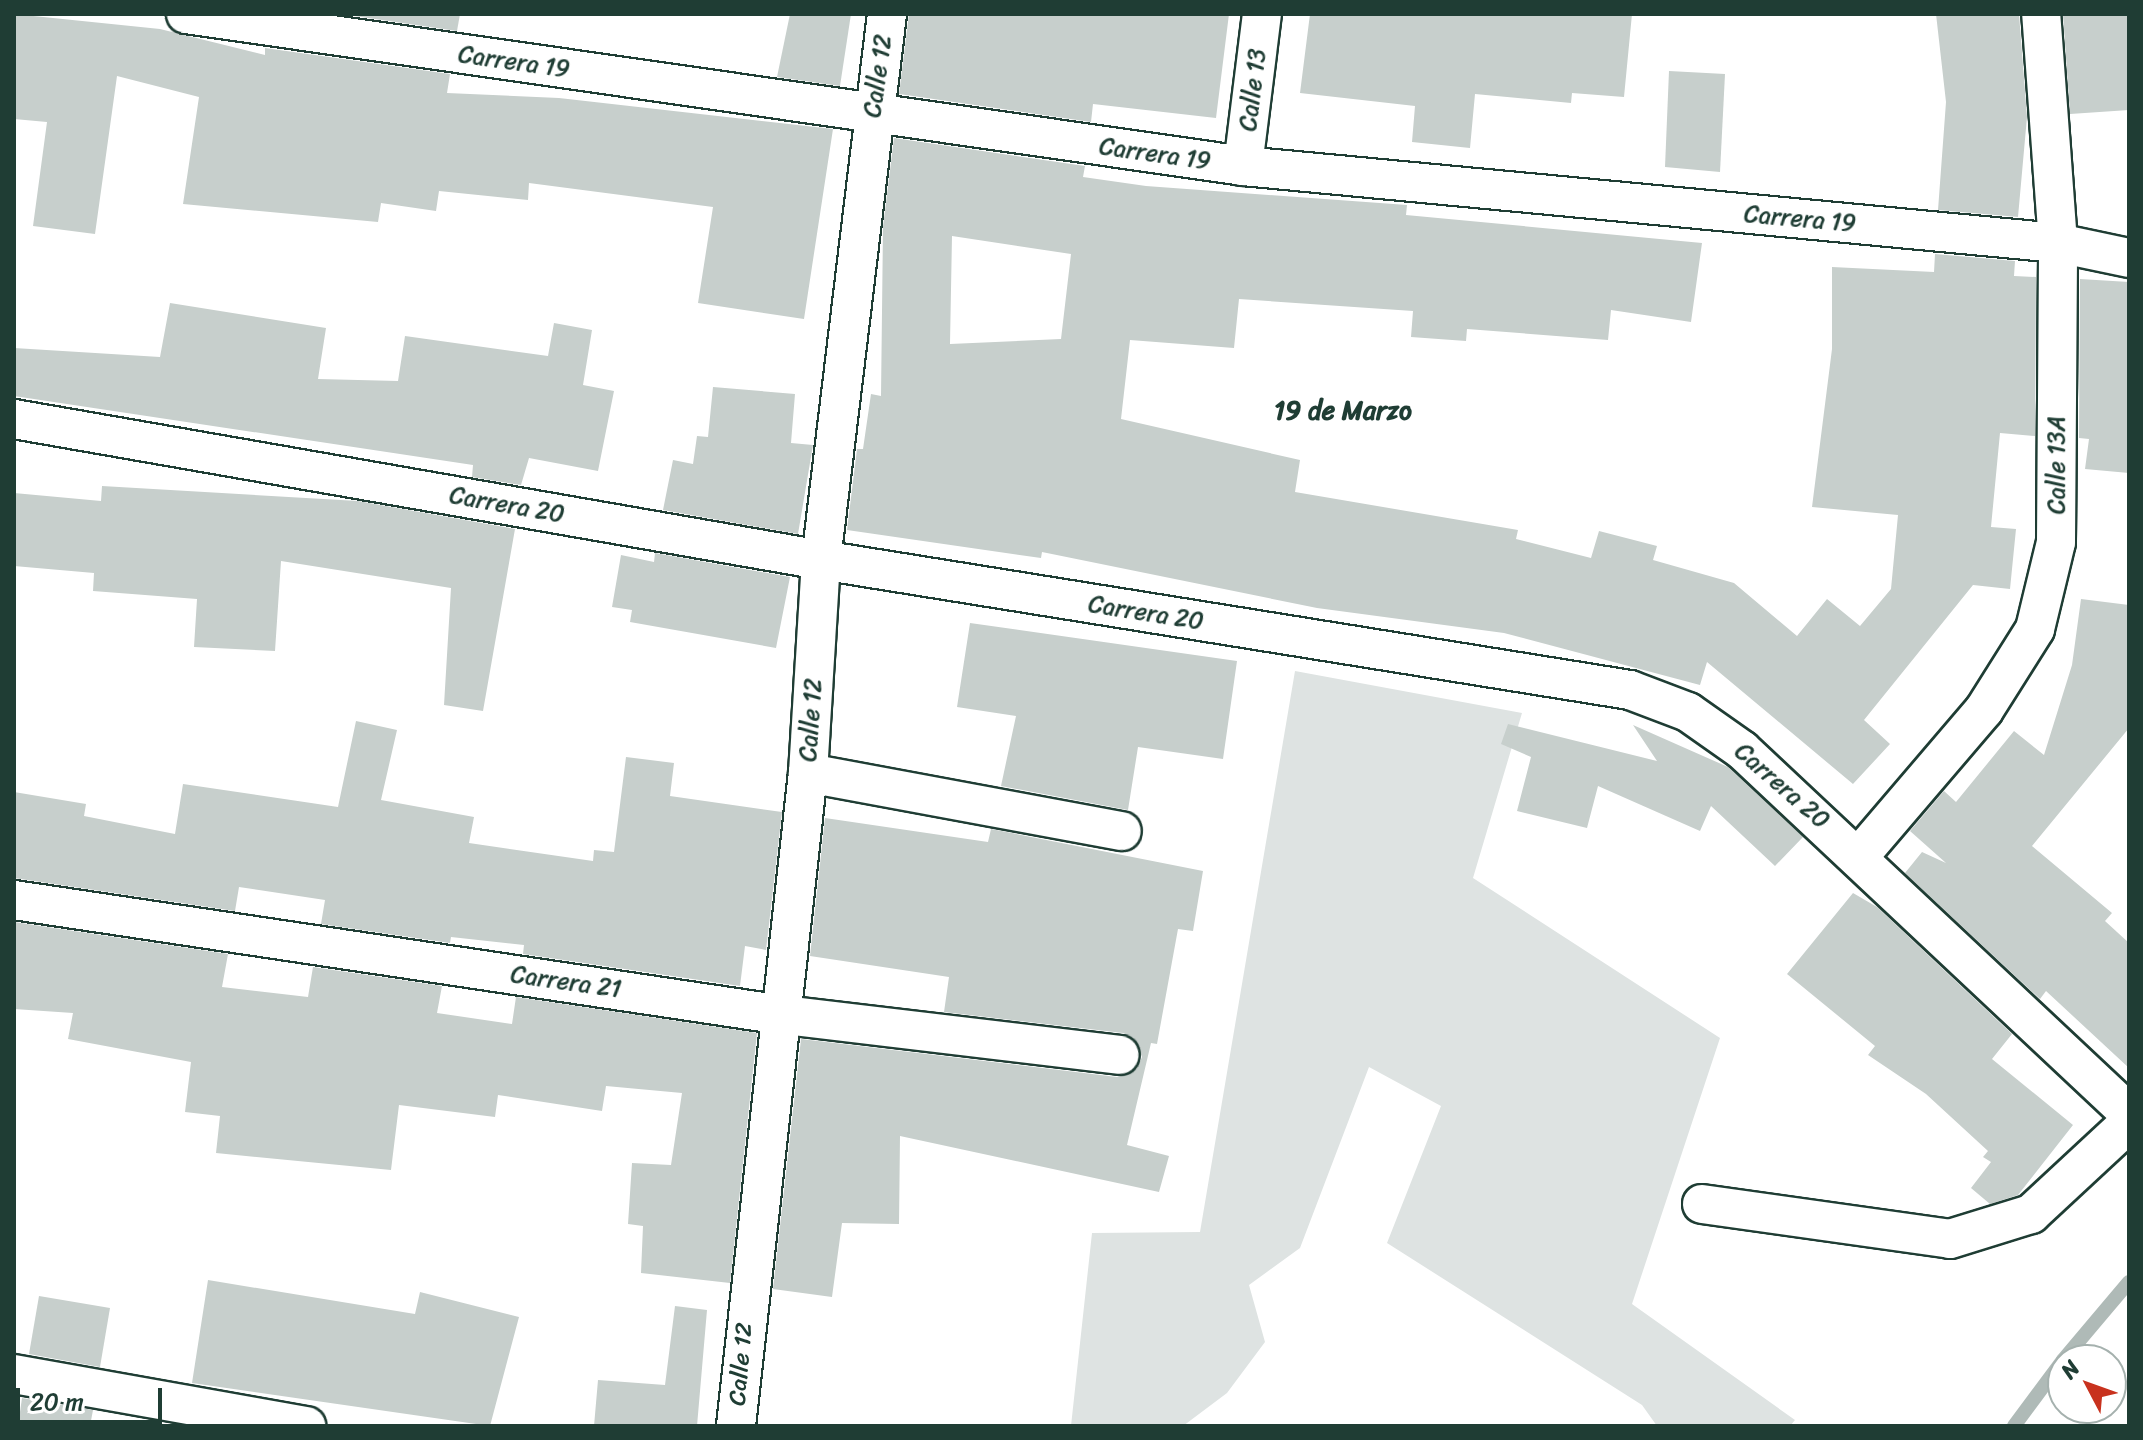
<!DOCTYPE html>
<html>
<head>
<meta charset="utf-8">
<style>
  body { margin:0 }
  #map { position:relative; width:2143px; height:1440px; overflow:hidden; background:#fff; font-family:Sriracha,sans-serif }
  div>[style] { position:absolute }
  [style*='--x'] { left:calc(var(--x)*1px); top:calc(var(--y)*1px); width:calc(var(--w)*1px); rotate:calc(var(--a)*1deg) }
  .green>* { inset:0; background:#dee3e2 }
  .stream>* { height:14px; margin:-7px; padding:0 7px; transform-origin:7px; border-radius:7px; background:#afbab7 }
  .building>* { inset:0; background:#c7cfcc }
  .roads { filter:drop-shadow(2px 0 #1f3d34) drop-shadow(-2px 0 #1f3d34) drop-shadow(0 2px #1f3d34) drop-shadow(0 -2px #1f3d34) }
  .street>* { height:38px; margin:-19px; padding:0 19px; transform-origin:19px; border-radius:19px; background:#fff }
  span { translate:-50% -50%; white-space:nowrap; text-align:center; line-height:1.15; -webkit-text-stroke:8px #fff; paint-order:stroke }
  .street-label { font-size:24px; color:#1f3d34 }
  .neighbourhood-label { font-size:26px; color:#1f3d34; font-weight:700 }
  .frame { position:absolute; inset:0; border:16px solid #1f3d34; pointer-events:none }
  .north { position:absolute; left:2047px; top:1344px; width:80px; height:80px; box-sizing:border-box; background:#fff; border:2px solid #a5b1ae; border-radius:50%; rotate:311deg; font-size:22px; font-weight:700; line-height:32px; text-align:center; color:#1f3d34 }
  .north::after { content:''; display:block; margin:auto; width:28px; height:36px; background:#c8321e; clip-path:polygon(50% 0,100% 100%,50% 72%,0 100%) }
  .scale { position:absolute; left:16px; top:1388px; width:146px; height:36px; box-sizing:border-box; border:4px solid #1f3d34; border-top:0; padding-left:10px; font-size:24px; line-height:28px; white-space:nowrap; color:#1f3d34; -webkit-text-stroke:6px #fff; paint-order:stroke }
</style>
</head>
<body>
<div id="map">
  <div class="green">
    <i style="clip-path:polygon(1295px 671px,1522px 713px,1473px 878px,1720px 1038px,1632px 1304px,1795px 1420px,1790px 1426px,1657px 1426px,1642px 1405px,1387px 1243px,1441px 1106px,1369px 1067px,1300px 1248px,1249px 1285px,1265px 1342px,1227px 1393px,1183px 1426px,1071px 1426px,1092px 1233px,1200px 1232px)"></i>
  </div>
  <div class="stream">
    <i style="--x:2063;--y:1360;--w:102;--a:-49.8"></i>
    <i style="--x:2014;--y:1426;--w:82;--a:-53.4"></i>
  </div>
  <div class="building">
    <i style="clip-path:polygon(14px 14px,160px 29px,265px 55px,265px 48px,450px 74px,447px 93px,559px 98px,833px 129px,804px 319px,698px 303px,713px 207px,529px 183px,528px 200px,439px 191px,436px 211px,381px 203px,378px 222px,183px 204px,199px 97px,117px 76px,95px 234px,33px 226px,47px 122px,14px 119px)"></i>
    <i style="clip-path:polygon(341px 14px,460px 14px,457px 31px)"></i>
    <i style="clip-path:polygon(790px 14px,851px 14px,840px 86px,777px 77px)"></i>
    <i style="clip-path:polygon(909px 14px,1229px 14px,1216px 118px,1093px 104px,1091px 122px,899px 94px)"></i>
    <i style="clip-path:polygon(1310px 14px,1632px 14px,1624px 97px,1572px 93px,1571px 103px,1475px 94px,1470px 148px,1412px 142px,1415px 106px,1300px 93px)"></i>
    <i style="clip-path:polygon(1936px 14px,2019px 14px,2027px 117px,2018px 217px,1938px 210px,1946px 102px)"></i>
    <i style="clip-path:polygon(2063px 14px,2129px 14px,2129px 110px,2070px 114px)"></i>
    <i style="clip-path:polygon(1669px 71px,1725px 74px,1720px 172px,1665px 167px)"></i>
    <i style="clip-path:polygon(evenodd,894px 138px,1085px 166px,1083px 177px,1146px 186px,1407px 205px,1406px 215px,1702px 243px,1691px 322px,1611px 310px,1608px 340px,1467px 329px,1466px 341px,1411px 337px,1413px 311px,1239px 299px,1234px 348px,1130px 340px,1121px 419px,1300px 460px,1295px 492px,1518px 530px,1516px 539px,1591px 558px,1599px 531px,1657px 546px,1653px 560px,1734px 583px,1797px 636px,1827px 599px,1860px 626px,1891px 589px,1898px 515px,1812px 507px,1832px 349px,1832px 267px,1934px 272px,1935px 254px,2015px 261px,2014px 276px,2036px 277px,2035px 436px,2000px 433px,1991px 527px,2016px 529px,2010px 589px,1973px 585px,1864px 720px,1890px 744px,1853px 784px,1707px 662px,1700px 685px,1504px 633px,1317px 608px,1042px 552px,1041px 558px,847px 530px,857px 449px,863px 449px,871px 394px,881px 396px,883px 227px,894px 138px,952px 236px,1071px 254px,1061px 339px,950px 344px,952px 236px)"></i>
    <i style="clip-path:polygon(2080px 279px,2129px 282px,2129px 473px,2085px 469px,2089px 439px,2079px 438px)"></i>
    <i style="clip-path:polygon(170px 303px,326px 328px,318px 379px,398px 381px,405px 336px,548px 356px,554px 323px,592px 330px,583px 385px,614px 391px,598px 471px,529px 458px,521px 485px,472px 477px,473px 465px,14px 396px,14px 348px,160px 357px)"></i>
    <i style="clip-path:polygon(713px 387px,795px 394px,791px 443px,813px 445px,798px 534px,663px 510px,673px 460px,693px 464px,697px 436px,708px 437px)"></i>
    <i style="clip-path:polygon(102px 486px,358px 501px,515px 529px,483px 711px,444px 705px,451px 588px,281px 561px,275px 651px,194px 647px,197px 599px,93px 591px,94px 573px,14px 566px,14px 493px,101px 501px)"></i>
    <i style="clip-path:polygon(655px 553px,790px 577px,776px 648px,630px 622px,632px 610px,612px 607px,621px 555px,654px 562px)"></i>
    <i style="clip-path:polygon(2081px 599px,2129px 605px,2129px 728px,2032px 846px,2112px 913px,2105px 921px,2129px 943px,2129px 1068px,2046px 991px,2040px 999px,1905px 873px,1922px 852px,1946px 863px,1910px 831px,1944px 791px,1956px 802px,2014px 731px,2044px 755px,2072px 665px)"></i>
    <i style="clip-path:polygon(970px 623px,1237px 661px,1223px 759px,1138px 747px,1128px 810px,1001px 786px,1016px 716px,957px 707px)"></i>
    <i style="clip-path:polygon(356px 721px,397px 730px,381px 800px,474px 817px,469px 843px,593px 861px,594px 850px,614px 852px,626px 757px,674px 763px,670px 796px,782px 812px,766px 950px,745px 946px,740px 986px,523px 954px,524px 945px,451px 937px,450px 943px,321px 924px,325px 900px,239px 887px,235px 911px,14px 878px,14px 792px,86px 804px,84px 816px,175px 834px,183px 784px,338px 807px)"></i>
    <i style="clip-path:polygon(1508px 724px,1657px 761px,1633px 725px,1728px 767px,1803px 837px,1775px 866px,1711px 806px,1700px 831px,1598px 786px,1587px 828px,1517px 811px,1531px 757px,1501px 744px)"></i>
    <i style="clip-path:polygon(825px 818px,988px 842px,991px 829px,1203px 871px,1193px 931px,1178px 929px,1157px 1044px,1151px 1043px,1127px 1145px,1169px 1156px,1159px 1192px,900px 1136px,899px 1224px,842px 1223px,832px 1297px,773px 1289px,801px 1039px,1117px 1077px,1137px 1069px,1142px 1057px,1134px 1038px,1123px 1033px,944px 1012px,949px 977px,810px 956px)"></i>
    <i style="clip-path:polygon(1853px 893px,1877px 907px,2012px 1034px,1992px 1059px,2073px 1125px,2018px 1195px,1990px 1204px,1971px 1188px,1991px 1162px,1983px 1157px,1988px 1151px,1926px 1094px,1868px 1055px,1875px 1046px,1787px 974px)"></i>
    <i style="clip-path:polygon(14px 922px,228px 954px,222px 987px,308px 997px,313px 967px,442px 986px,437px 1013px,512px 1024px,516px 997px,757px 1033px,730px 1283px,641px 1273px,643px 1226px,628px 1224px,632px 1163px,671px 1165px,682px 1093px,606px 1086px,602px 1111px,498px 1095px,495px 1117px,399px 1105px,391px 1170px,216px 1153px,220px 1116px,185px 1112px,191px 1062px,68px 1039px,73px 1013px,14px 1009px)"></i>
    <i style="clip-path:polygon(208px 1280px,415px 1314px,420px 1292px,519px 1317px,490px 1426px,192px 1383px)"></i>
    <i style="clip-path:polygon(39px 1296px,110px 1308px,100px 1367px,29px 1354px)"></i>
    <i style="clip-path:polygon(675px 1306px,707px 1310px,697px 1426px,594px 1426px,598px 1380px,665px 1385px)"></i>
    <i style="clip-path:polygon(22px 1398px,93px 1410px,90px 1426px,18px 1426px)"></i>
  </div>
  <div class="roads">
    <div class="street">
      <i style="--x:186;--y:14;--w:1068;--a:8.18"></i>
      <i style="--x:1243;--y:166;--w:819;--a:5.4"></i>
      <i style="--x:2058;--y:243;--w:73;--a:11.9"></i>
      <i style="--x:1243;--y:166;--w:153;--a:-82.9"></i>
      <i style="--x:14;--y:419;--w:819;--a:9.91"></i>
      <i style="--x:821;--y:560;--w:819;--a:9.13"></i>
      <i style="--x:1630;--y:690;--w:62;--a:20.8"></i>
      <i style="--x:1688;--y:712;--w:66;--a:35.1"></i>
      <i style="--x:1742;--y:750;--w:531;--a:43.17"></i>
      <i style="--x:808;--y:773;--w:319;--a:10.5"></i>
      <i style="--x:1861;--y:854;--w:189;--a:-49.5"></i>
      <i style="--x:1984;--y:710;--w:96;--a:-57.8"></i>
      <i style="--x:2035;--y:629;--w:89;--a:-76.4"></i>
      <i style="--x:2056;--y:542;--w:299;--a:-89.6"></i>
      <i style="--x:2058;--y:243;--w:230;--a:-94.2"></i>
      <i style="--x:14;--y:900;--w:770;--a:8.51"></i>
      <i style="--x:776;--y:1014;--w:346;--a:6.8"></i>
      <i style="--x:1702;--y:1204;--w:250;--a:8"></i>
      <i style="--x:1950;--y:1239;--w:85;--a:-17.2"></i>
      <i style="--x:2031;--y:1214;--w:134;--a:-42.9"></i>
      <i style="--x:14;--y:1374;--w:297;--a:10.1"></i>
      <i style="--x:736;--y:1426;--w:657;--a:-83.71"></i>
      <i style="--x:808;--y:773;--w:213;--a:-86.5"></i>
      <i style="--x:821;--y:560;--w:550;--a:-83.11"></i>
    </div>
  </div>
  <div class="street-label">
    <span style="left:514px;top:62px;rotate:8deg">Carrera 19</span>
    <span style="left:878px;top:76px;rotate:-82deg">Calle 12</span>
    <span style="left:1253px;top:90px;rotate:-83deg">Calle 13</span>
    <span style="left:1155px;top:154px;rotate:8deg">Carrera 19</span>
    <span style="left:1800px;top:219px;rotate:5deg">Carrera 19</span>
    <span style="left:2057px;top:465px;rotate:-90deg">Calle 13A</span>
    <span style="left:507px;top:505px;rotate:10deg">Carrera 20</span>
    <span style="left:1146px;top:613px;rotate:9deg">Carrera 20</span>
    <span style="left:811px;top:720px;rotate:-86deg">Calle 12</span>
    <span style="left:1782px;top:786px;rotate:41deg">Carrera 20</span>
    <span style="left:566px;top:982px;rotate:8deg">Carrera 21</span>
    <span style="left:741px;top:1364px;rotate:-85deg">Calle 12</span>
  </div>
  <div class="neighbourhood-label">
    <span style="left:1343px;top:411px">19 de Marzo</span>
  </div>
  <div class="frame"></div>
  <div class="north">N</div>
  <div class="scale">20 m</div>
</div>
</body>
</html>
